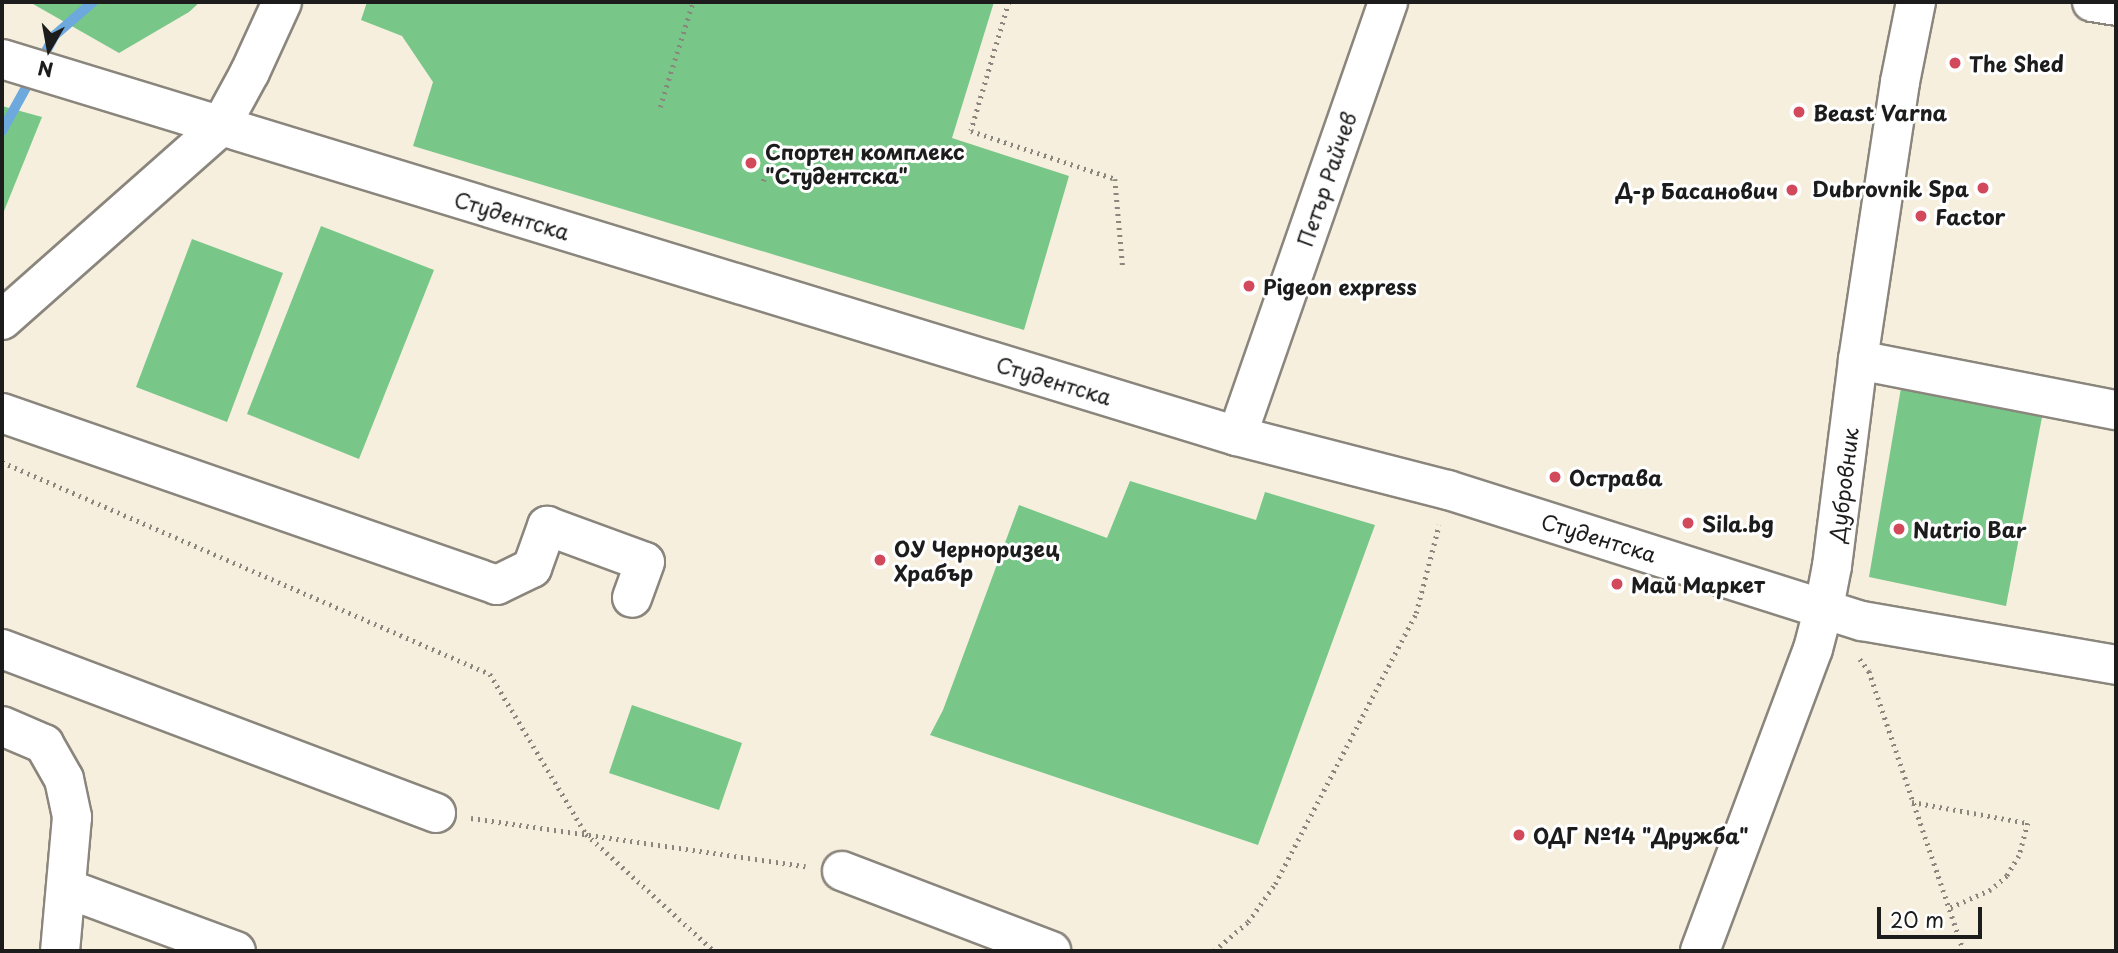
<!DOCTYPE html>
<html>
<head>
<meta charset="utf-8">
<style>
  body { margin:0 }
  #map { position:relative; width:2118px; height:953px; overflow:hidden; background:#f7efde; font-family:"Playpen Sans",sans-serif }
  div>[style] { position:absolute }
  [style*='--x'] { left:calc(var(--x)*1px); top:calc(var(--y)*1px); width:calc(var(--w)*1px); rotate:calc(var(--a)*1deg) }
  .green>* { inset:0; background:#78c788 }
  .stream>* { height:10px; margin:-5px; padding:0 5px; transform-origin:5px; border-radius:5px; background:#6ea9de }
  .path>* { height:4.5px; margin-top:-2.25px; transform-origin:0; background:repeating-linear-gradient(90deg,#8a867d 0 2px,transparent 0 7px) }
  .roads { filter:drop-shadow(2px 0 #8a867d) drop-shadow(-2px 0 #8a867d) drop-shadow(0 2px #8a867d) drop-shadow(0 -2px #8a867d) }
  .minor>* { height:38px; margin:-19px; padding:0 19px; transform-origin:19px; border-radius:19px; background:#fff }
  .dots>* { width:19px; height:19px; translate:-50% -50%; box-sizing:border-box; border:4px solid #fff; border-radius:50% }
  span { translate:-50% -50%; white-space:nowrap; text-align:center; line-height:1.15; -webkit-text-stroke:6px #fff; paint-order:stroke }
  .poi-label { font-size:21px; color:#1c1c1c; font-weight:700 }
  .left { translate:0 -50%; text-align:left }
  .right { translate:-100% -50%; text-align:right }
  .street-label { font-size:21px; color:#1c1c1c }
  .frame { position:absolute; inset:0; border:4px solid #1c1c1c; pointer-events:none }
  .north { position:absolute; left:14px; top:14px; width:70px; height:70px; -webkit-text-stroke:5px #fff; paint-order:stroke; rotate:190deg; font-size:19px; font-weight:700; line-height:28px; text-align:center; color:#1c1c1c }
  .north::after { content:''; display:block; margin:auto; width:24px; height:32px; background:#1c1c1c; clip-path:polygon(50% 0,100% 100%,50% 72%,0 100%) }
  .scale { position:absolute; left:1877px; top:907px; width:105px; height:32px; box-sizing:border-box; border:4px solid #1c1c1c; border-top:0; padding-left:9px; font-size:21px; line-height:24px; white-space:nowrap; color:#1c1c1c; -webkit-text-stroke:5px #fff; paint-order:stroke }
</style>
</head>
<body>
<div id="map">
  <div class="green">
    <i style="clip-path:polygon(35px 2px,200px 2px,189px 12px,119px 53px,33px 4px)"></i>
    <i style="clip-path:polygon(367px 2px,994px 2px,952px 138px,1069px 176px,1024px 330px,413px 146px,433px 82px,402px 36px,361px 20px)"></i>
    <i style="clip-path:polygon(2px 106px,42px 117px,2px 216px)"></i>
    <i style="clip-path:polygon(321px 226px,434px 270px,359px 459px,247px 414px)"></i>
    <i style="clip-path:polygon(192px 239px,283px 273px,227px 422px,136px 387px)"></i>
    <i style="clip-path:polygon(1901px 388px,2042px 417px,2006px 606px,1869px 577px)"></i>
    <i style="clip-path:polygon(1130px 481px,1256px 520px,1265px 492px,1375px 525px,1258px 845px,930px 735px,943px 710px,1019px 505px,1107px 538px)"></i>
    <i style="clip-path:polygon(632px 705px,742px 743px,719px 810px,609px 773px)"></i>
  </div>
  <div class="stream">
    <i style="--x:2;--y:131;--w:110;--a:-61.1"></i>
    <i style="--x:55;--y:35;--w:50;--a:-41"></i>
  </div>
  <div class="path">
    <i style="--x:1009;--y:2;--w:134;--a:106.4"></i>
    <i style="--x:971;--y:131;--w:152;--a:18.4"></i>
    <i style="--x:1115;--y:179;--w:89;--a:84.9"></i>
    <i style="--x:660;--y:107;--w:110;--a:-72.6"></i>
    <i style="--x:763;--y:181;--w:40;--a:-71.1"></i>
    <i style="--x:2;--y:462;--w:532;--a:23.48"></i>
    <i style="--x:490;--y:674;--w:187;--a:59"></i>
    <i style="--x:586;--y:834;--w:173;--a:42.4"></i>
    <i style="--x:1860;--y:659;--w:15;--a:53"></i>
    <i style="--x:1869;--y:671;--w:296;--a:71.3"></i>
    <i style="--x:1912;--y:802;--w:118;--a:10.3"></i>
    <i style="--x:2028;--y:823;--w:34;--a:105"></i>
    <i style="--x:2019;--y:856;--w:23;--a:121"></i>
    <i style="--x:2007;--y:876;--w:21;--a:139"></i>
    <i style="--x:1991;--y:890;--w:47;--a:156.2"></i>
    <i style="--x:471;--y:818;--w:338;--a:8.2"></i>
    <i style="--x:1214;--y:951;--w:45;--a:-40.5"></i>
    <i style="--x:1248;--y:922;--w:47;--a:-54.6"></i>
    <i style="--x:1275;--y:884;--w:305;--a:-62.5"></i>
    <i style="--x:1416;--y:613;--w:91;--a:-75.4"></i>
  </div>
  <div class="roads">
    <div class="minor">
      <i style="--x:2092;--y:2;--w:24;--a:9"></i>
      <i style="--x:2;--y:59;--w:1291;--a:16.98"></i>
      <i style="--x:1237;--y:436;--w:218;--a:14.4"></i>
      <i style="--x:1448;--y:490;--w:434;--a:17.6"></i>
      <i style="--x:1862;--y:621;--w:258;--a:9.8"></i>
      <i style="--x:2;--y:320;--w:291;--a:-41.5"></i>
      <i style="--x:220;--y:127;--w:63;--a:-61.4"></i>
      <i style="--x:250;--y:72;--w:77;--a:-65.4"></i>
      <i style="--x:1858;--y:360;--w:263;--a:11"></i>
      <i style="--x:2;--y:413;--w:524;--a:19.16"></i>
      <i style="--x:497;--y:585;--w:39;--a:-26"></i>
      <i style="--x:532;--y:568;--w:45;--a:-70.3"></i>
      <i style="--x:547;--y:526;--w:104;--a:20.2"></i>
      <i style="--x:645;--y:562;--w:38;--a:110"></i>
      <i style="--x:1237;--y:436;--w:460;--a:-70.8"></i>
      <i style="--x:2;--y:649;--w:464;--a:20.7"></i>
      <i style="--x:2;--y:726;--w:46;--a:23.2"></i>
      <i style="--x:44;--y:744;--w:40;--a:60.3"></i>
      <i style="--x:64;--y:779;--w:39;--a:78"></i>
      <i style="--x:72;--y:817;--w:135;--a:95.1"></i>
      <i style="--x:842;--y:871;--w:224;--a:20.9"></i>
      <i style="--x:68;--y:889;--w:179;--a:20.3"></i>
      <i style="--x:1700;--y:951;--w:322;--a:-69.5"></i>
      <i style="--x:1813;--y:649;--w:43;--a:-75.3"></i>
      <i style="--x:1824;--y:607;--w:42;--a:-79"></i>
      <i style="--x:1832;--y:566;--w:208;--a:-82.8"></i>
      <i style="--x:1858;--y:360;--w:281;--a:-81.4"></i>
      <i style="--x:1900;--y:82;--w:82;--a:-78.7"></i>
    </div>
  </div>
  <div class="dots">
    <i style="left:1955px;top:63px;background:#d1495b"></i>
    <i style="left:1799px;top:112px;background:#d1495b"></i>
    <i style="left:751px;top:163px;background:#d1495b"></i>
    <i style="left:1983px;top:188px;background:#d1495b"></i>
    <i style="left:1792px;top:190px;background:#d1495b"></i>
    <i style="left:1921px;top:216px;background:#d1495b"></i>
    <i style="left:1249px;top:286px;background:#d1495b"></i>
    <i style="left:1555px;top:477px;background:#d1495b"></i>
    <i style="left:1688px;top:523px;background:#d1495b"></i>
    <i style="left:1899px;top:529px;background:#d1495b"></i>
    <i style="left:880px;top:560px;background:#d1495b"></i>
    <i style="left:1617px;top:584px;background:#d1495b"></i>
    <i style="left:1519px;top:835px;background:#d1495b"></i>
  </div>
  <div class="poi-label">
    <span class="left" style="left:1969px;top:63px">The Shed</span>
    <span class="left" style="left:1813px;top:112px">Beast Varna</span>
    <span class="left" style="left:765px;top:163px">Спортен комплекс<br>"Студентска"</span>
    <span class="right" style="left:1969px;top:188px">Dubrovnik Spa</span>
    <span class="right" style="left:1778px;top:190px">Д-р Басанович</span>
    <span class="left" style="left:1935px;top:216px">Factor</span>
    <span class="left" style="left:1263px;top:286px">Pigeon express</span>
    <span class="left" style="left:1569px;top:477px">Острава</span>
    <span class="left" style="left:1702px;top:523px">Sila.bg</span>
    <span class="left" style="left:1913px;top:529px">Nutrio Bar</span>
    <span class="left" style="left:894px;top:560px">ОУ Черноризец<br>Храбър</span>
    <span class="left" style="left:1631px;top:584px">Май Маркет</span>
    <span class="left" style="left:1533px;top:835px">ОДГ №14 "Дружба"</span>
  </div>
  <div class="street-label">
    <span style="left:1326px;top:179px;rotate:-71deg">Петър Райчев</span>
    <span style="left:512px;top:215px;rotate:17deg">Студентска</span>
    <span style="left:1054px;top:380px;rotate:17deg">Студентска</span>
    <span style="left:1843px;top:485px;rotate:-83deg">Дубровник</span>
    <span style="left:1599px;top:537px;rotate:17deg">Студентска</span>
  </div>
  <div class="frame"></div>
  <div class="north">N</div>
  <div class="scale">20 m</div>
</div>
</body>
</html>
